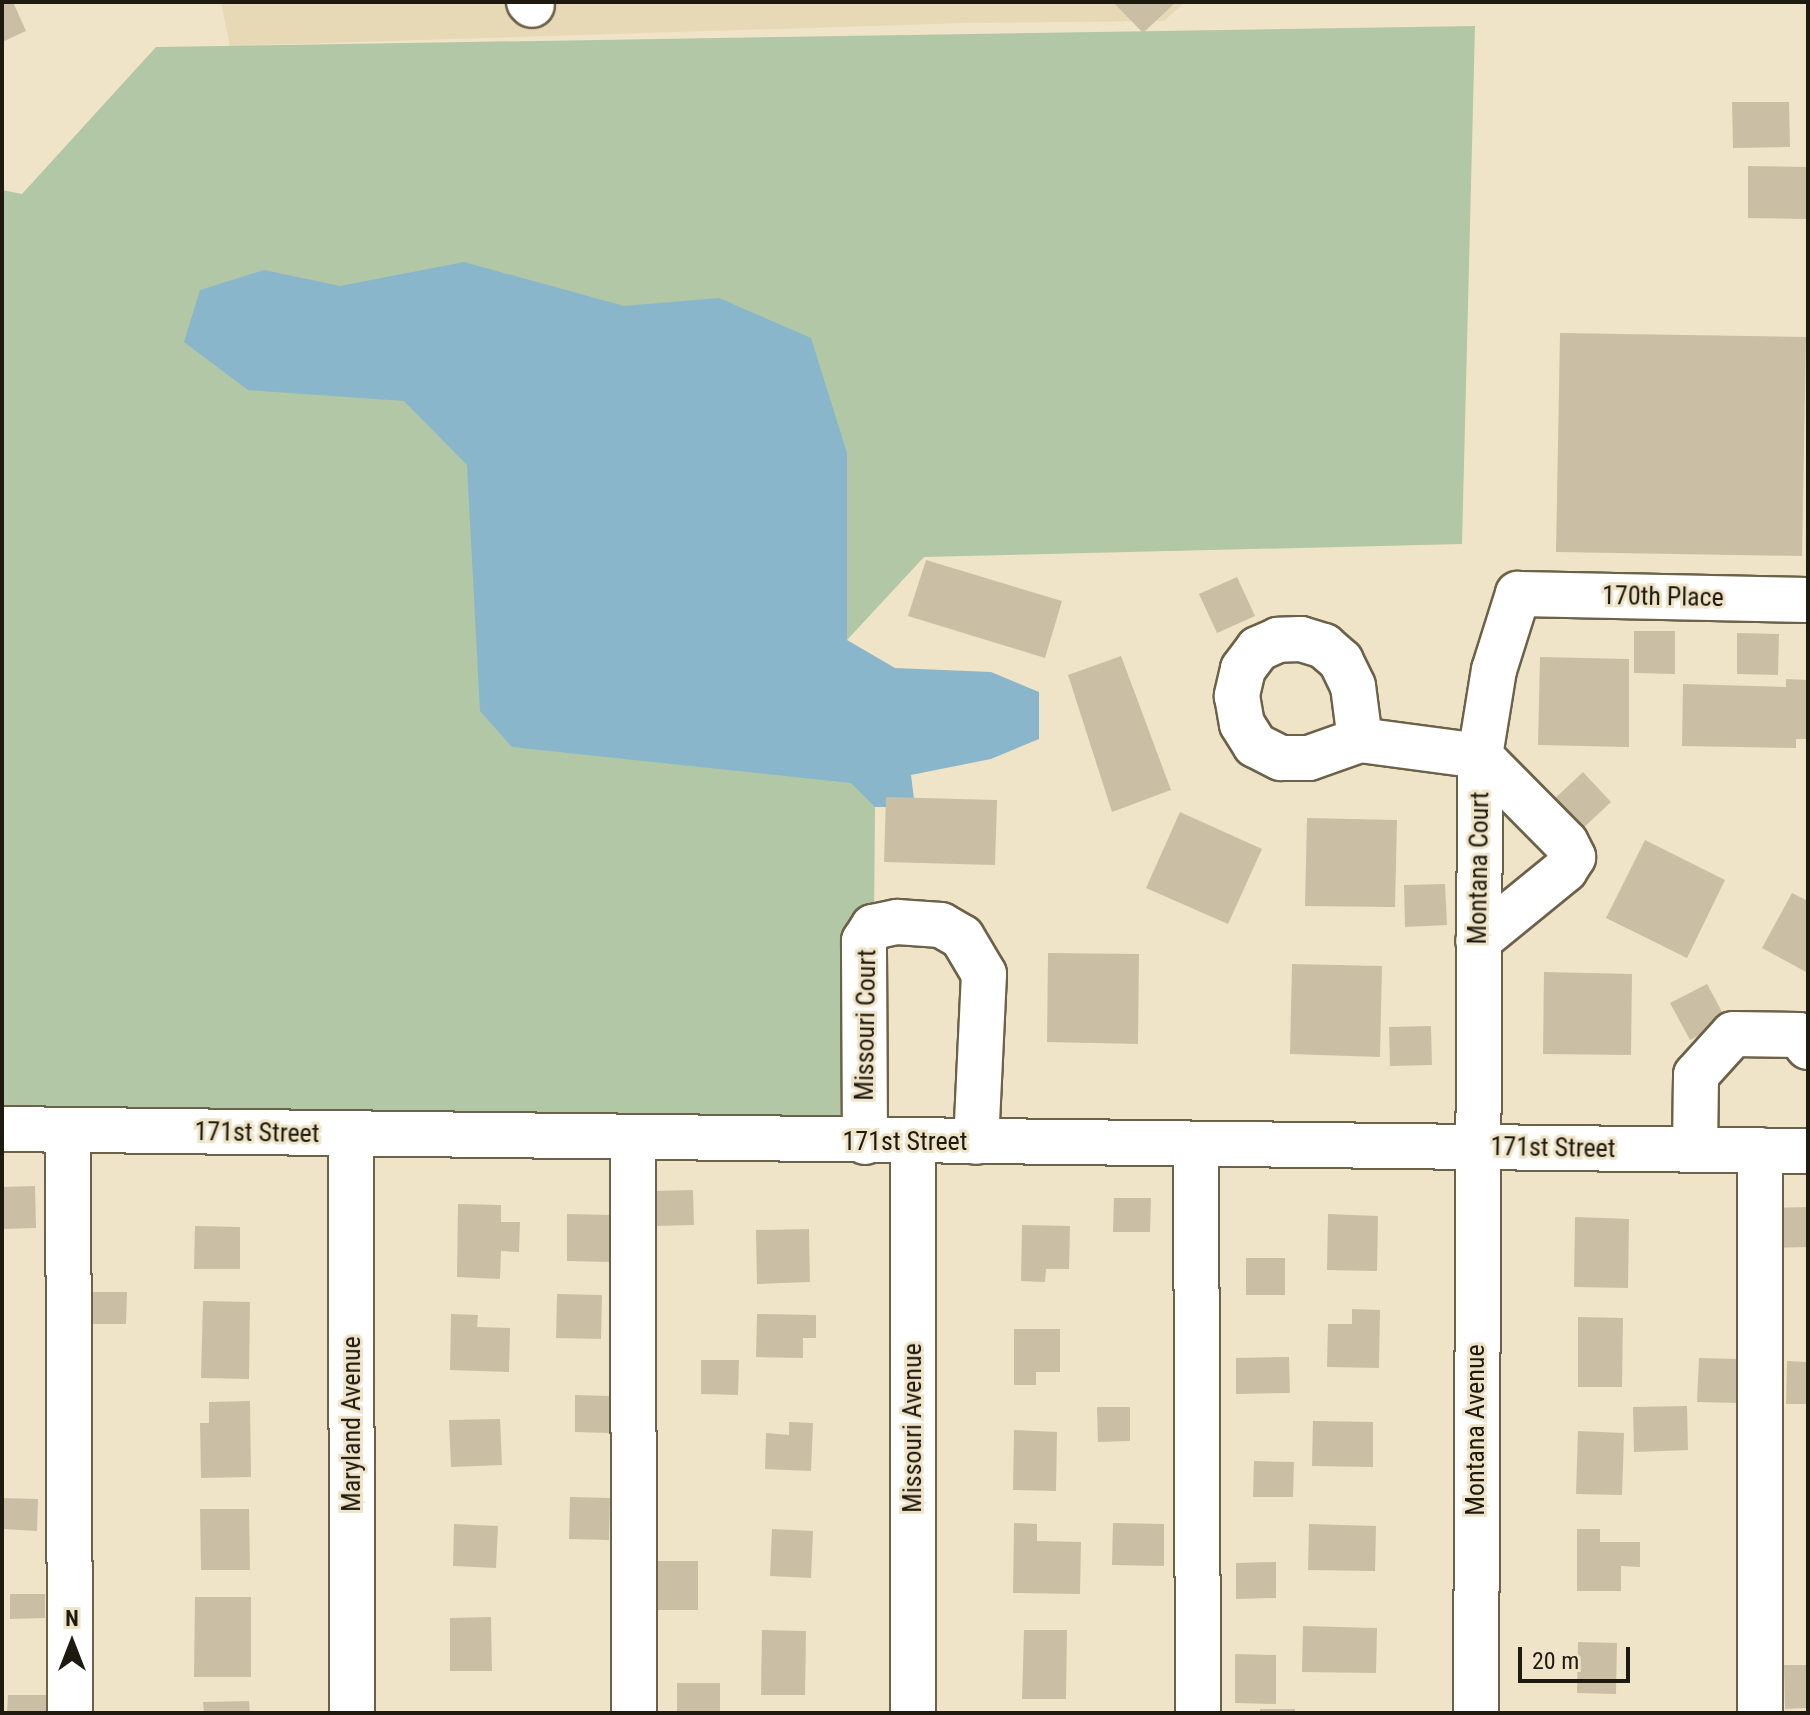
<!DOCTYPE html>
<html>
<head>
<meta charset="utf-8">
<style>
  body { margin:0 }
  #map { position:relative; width:1810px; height:1715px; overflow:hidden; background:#f0e4c8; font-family:"Roboto Condensed",sans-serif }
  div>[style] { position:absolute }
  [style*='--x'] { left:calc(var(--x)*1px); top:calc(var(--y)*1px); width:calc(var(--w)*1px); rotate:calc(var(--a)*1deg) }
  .built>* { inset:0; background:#e7d8b6 }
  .green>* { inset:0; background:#b1c7a6 }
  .water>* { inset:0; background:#89b6ca }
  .building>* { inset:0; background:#cabfa4 }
  .roads { filter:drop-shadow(2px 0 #6c6249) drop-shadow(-2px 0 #6c6249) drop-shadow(0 2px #6c6249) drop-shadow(0 -2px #6c6249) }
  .minor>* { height:44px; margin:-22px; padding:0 22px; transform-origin:22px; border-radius:22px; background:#fff }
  span { translate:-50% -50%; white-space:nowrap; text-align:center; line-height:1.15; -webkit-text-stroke:6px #f0e4c8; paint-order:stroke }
  .street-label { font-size:26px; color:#1e1a10 }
  .frame { position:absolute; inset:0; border:4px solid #1e1a10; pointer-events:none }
  .north { position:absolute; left:32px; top:1603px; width:80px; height:80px; -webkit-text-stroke:6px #f0e4c8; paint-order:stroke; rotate:0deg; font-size:22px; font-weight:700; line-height:32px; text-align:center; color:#1e1a10 }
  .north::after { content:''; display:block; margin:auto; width:28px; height:36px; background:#1e1a10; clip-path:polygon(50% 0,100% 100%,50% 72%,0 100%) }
  .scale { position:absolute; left:1518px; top:1647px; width:112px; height:36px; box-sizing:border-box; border:4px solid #1e1a10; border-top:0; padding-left:10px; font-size:24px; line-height:28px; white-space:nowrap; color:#1e1a10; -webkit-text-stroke:6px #f0e4c8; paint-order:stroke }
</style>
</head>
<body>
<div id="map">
  <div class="built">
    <i style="clip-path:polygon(221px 2px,1185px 2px,1164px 21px,966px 23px,230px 46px)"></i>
  </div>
  <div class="green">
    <i style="clip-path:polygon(1475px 26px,1462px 544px,924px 557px,847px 640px,875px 807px,872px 1142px,2px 1128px,2px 190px,22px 194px,156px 47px)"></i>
  </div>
  <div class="water">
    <i style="clip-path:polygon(464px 262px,624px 306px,719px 298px,811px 338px,847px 453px,847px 640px,895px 668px,991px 672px,1039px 692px,1039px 739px,991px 759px,911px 775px,915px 807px,875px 807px,851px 783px,512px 747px,480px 711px,467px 465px,404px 401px,248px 390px,184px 342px,200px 290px,264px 270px,340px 286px)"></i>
  </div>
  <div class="building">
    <i style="clip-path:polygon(2px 2px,13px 2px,26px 31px,2px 42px)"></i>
    <i style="clip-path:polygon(1113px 2px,1176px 2px,1143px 33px)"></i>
    <i style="clip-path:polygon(1732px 102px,1789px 102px,1790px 147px,1733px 148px)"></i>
    <i style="clip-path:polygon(1748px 166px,1808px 167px,1808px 219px,1748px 218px)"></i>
    <i style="clip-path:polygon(1560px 333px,1806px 337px,1802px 556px,1556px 552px)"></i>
    <i style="clip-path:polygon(926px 560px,1062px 601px,1045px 658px,908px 616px)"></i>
    <i style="clip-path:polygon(1237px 577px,1255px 616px,1217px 633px,1199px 594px)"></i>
    <i style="clip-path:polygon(1634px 631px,1675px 631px,1675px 674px,1634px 673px)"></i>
    <i style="clip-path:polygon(1737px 633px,1779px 634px,1778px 675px,1737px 674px)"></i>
    <i style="clip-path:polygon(1121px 656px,1171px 790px,1112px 812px,1068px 675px)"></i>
    <i style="clip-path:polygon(1540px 657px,1629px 659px,1629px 747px,1538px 745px)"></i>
    <i style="clip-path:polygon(1786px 679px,1808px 680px,1808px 739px,1796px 739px,1796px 748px,1682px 746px,1683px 684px,1786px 687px)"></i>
    <i style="clip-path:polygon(1583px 772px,1611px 802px,1580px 831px,1551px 802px)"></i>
    <i style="clip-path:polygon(886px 797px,997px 800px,995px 865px,884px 862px)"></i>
    <i style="clip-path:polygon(1180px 812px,1262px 849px,1228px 924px,1146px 888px)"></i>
    <i style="clip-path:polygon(1307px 818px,1397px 820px,1395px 907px,1305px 906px)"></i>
    <i style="clip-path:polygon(1645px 840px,1725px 880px,1687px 958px,1606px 918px)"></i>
    <i style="clip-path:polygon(1445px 884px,1447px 925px,1405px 927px,1404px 885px)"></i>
    <i style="clip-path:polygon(1792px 893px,1808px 901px,1808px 973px,1762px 948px)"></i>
    <i style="clip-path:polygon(1048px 953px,1139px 954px,1138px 1044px,1047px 1042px)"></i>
    <i style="clip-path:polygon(1292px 964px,1382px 966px,1380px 1057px,1290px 1054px)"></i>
    <i style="clip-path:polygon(1544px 972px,1632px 974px,1631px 1055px,1543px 1054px)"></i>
    <i style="clip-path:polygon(1707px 984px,1727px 1021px,1690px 1040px,1670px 1003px)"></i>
    <i style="clip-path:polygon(1431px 1026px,1432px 1065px,1390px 1066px,1389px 1027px)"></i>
    <i style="clip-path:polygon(35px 1186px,36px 1228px,2px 1229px,2px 1187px)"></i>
    <i style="clip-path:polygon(693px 1190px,694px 1225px,654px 1226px,653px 1191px)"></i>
    <i style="clip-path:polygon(1114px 1198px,1151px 1198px,1150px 1232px,1113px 1232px)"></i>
    <i style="clip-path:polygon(458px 1204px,501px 1205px,501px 1222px,520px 1222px,519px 1252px,501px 1251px,500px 1279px,457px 1277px)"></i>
    <i style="clip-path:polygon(1808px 1207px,1808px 1247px,1773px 1248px,1772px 1208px)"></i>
    <i style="clip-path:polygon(567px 1214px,611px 1215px,611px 1262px,567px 1261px)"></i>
    <i style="clip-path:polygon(1328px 1214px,1378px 1216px,1377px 1271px,1327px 1270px)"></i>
    <i style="clip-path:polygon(1575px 1217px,1629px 1219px,1628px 1288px,1574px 1287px)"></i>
    <i style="clip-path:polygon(1022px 1225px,1070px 1226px,1069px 1269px,1046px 1269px,1045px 1282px,1021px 1281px)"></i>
    <i style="clip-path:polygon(195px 1226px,240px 1227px,240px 1269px,194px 1269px)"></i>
    <i style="clip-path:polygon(809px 1229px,810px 1282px,757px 1284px,756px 1230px)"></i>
    <i style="clip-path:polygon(1246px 1258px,1285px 1258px,1285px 1295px,1246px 1295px)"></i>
    <i style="clip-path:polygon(91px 1292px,127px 1292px,126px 1324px,90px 1324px)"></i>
    <i style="clip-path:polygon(557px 1294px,602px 1295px,601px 1339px,556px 1338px)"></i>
    <i style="clip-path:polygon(203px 1301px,250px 1302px,249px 1379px,201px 1378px)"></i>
    <i style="clip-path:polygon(1352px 1309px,1380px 1310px,1379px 1368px,1327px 1367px,1328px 1324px,1352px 1324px)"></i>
    <i style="clip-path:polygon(451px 1314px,478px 1315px,477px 1327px,510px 1328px,509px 1372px,450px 1370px)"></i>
    <i style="clip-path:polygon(757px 1314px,816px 1315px,816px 1338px,803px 1338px,803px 1358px,756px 1357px)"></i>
    <i style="clip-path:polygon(1578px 1317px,1623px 1318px,1622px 1387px,1578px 1387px)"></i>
    <i style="clip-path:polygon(1014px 1329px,1060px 1329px,1060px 1372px,1036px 1372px,1036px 1385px,1014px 1385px)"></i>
    <i style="clip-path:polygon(1289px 1357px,1290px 1393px,1236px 1394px,1236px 1358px)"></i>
    <i style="clip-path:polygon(1699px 1358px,1740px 1359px,1739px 1403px,1697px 1402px)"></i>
    <i style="clip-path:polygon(701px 1360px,739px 1360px,738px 1395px,701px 1394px)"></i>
    <i style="clip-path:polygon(1787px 1361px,1808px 1362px,1808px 1404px,1786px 1404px)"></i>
    <i style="clip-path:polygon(575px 1395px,611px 1396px,610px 1433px,575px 1432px)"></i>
    <i style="clip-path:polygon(250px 1401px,251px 1477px,201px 1478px,200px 1423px,209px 1423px,209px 1402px)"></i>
    <i style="clip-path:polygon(1687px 1406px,1688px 1450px,1634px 1452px,1633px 1407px)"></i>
    <i style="clip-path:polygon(1097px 1407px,1130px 1407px,1130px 1441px,1098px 1442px)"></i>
    <i style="clip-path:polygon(500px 1419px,502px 1465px,451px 1467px,449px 1420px)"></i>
    <i style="clip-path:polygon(1313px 1421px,1373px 1422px,1373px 1467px,1312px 1466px)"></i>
    <i style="clip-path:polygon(789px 1422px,813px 1423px,811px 1471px,765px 1469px,766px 1433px,789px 1435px)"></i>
    <i style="clip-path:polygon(1014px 1430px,1057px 1432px,1056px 1491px,1013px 1490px)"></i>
    <i style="clip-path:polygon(1578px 1431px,1624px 1433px,1622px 1495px,1576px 1494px)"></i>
    <i style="clip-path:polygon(1254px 1461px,1294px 1462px,1293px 1497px,1253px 1497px)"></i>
    <i style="clip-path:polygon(570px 1497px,610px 1498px,609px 1540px,569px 1539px)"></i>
    <i style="clip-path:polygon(2px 1498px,38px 1499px,37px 1531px,2px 1529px)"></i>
    <i style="clip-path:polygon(200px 1509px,249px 1509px,250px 1570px,201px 1570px)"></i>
    <i style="clip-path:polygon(1014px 1523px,1037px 1524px,1037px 1541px,1081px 1542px,1080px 1594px,1013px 1593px)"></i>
    <i style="clip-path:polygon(1113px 1523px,1164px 1524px,1164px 1566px,1112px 1565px)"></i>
    <i style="clip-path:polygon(454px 1524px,498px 1526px,496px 1568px,453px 1566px)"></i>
    <i style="clip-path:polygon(1309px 1524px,1376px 1526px,1375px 1571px,1308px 1570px)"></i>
    <i style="clip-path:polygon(772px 1529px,813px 1531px,811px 1578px,770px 1576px)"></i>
    <i style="clip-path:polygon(1577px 1529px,1600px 1529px,1600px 1542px,1640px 1542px,1640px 1567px,1621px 1566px,1621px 1591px,1577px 1591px)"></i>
    <i style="clip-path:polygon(657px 1561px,698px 1561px,698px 1610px,657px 1610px)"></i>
    <i style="clip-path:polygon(1276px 1562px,1276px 1598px,1236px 1599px,1236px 1563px)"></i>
    <i style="clip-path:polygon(10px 1594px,45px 1594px,45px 1618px,10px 1619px)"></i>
    <i style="clip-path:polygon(195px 1597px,251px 1597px,251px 1677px,194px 1677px)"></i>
    <i style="clip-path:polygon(491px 1617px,492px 1671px,450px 1671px,450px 1618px)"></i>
    <i style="clip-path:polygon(1303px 1626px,1377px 1628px,1376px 1673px,1302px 1672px)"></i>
    <i style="clip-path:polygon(762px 1630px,806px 1631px,805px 1695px,761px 1695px)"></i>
    <i style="clip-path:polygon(1024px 1630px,1067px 1630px,1066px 1699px,1022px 1699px)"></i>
    <i style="clip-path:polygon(1578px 1642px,1617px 1643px,1616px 1694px,1577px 1693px)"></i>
    <i style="clip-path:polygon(1235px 1654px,1276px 1655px,1276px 1704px,1235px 1703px)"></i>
    <i style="clip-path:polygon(1784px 1665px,1808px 1665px,1808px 1708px,1785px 1709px)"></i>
    <i style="clip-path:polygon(677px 1683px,720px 1683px,720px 1713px,677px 1713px)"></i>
    <i style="clip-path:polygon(8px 1695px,53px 1695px,52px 1713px,7px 1713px)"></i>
    <i style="clip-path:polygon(249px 1701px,250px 1713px,204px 1713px,203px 1702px)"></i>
    <i style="clip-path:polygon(1260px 1709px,1295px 1709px,1295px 1713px,1260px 1713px)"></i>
  </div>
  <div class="roads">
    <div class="minor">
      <i style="--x:529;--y:2;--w:4;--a:45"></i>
      <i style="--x:1360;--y:740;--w:54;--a:-97.4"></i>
      <i style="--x:1353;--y:686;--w:28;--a:-116"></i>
      <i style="--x:1341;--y:661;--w:23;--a:-139"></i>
      <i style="--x:1324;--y:646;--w:24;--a:-163"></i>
      <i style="--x:1301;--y:639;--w:23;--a:178"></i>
      <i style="--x:1278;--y:640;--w:22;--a:156"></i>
      <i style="--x:1258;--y:649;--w:25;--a:127"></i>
      <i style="--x:1243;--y:669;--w:28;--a:103"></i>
      <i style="--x:1237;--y:696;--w:28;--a:80"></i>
      <i style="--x:1242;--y:724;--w:25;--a:58"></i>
      <i style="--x:1255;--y:745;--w:29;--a:27"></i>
      <i style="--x:1281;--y:758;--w:28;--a:0"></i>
      <i style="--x:1309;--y:758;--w:54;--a:-19.4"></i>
      <i style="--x:1360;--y:740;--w:121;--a:7.6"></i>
      <i style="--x:1480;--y:756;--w:122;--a:45.3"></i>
      <i style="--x:1566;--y:843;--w:16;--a:63"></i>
      <i style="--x:1573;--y:857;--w:15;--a:122"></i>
      <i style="--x:1565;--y:870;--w:112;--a:140.8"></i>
      <i style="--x:2;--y:1129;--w:1806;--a:0.7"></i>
      <i style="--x:68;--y:1130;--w:583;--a:89.8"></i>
      <i style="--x:351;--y:1135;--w:578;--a:89.9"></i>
      <i style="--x:633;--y:1139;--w:574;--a:89.9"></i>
      <i style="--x:865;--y:1142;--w:201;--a:-90.3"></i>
      <i style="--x:864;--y:941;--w:17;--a:-57"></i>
      <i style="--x:873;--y:927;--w:25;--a:-12"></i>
      <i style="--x:897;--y:922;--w:44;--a:3.9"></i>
      <i style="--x:941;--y:925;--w:24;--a:30"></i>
      <i style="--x:962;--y:937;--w:43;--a:59.3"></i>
      <i style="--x:984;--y:974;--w:168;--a:92.7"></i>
      <i style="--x:913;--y:1143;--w:570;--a:90"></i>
      <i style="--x:1196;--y:1144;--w:569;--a:89.8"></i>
      <i style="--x:1695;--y:1149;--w:74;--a:-89.2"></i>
      <i style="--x:1696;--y:1075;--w:55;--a:-47.9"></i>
      <i style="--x:1733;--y:1034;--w:66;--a:0.9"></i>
      <i style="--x:1799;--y:1035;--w:15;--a:53"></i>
      <i style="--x:1760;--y:1150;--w:563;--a:90"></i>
      <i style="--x:1476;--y:1713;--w:957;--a:-89.76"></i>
      <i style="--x:1480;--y:756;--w:87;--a:-80.8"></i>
      <i style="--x:1494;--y:670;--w:80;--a:-72.5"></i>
      <i style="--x:1518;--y:594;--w:290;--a:1.2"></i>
    </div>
  </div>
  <div class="street-label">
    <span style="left:1663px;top:597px;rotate:1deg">170th Place</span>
    <span style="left:1479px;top:868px;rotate:-89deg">Montana Court</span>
    <span style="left:866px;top:1025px;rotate:-89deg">Missouri Court</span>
    <span style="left:257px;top:1133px;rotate:1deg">171st Street</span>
    <span style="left:905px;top:1142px">171st Street</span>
    <span style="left:1553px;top:1148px;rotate:1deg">171st Street</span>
    <span style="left:352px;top:1424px;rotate:-90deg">Maryland Avenue</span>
    <span style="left:913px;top:1428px;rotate:-90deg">Missouri Avenue</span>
    <span style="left:1476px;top:1430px;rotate:-90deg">Montana Avenue</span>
  </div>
  <div class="frame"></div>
  <div class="north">N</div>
  <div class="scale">20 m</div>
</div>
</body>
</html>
